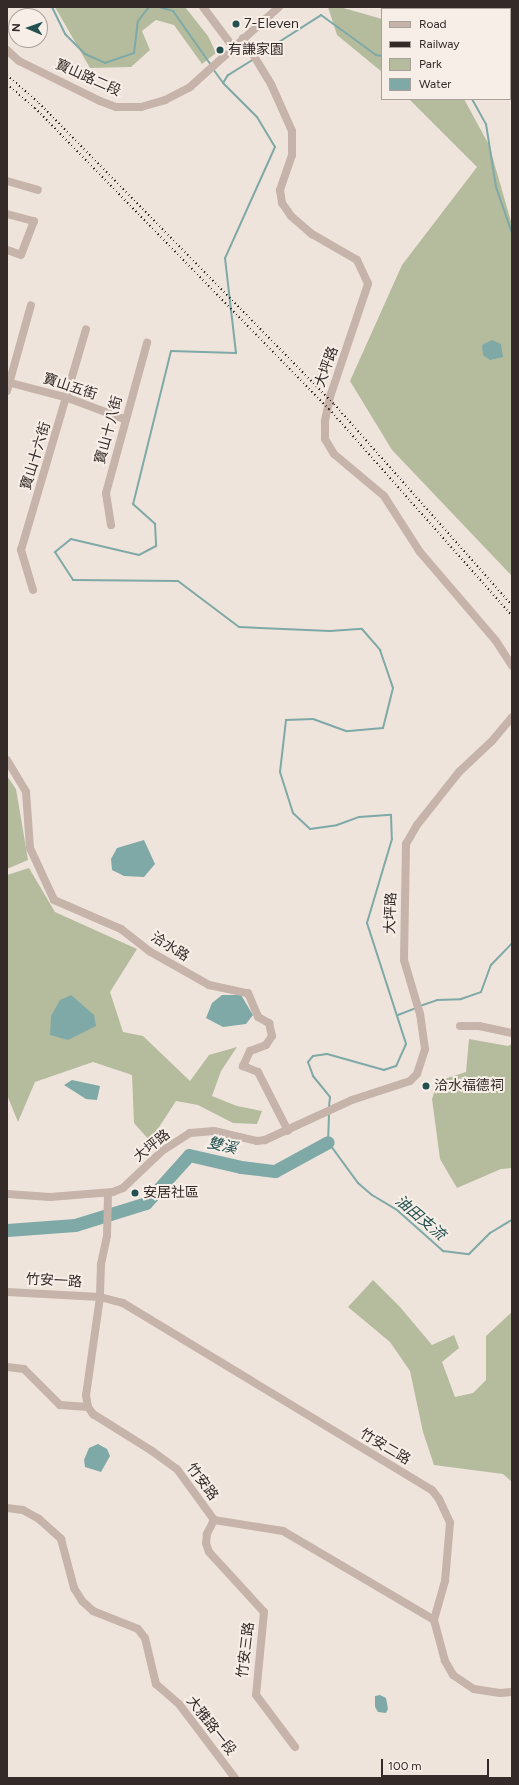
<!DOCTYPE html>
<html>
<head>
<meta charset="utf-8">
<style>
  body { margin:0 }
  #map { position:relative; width:519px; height:1785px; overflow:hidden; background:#efe4dc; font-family:Figtree,"Noto Sans TC",sans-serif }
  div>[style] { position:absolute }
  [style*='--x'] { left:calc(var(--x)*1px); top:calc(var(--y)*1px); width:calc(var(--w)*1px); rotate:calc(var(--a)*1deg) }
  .green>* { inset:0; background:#b5bc9d }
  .water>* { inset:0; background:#7ea9a7 }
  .stream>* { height:2px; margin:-1px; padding:0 1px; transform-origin:1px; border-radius:1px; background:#7ea9a7 }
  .river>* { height:13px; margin:-6.5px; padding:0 6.5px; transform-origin:6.5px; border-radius:6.5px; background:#7ea9a7 }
  .minor>* { height:8px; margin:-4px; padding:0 4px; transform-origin:4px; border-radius:4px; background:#c6b3a9 }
  .rail>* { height:2px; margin-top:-1px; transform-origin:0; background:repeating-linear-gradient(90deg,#342b28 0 1px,transparent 0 4px) }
  .dots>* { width:11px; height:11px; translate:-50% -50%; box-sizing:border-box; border:2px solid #f7eee8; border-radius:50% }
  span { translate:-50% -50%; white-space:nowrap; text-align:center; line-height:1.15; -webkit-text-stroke:4px #f7eee8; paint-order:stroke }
  .poi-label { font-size:14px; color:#342b28 }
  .left { translate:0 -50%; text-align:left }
  .street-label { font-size:14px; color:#342b28 }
  .water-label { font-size:15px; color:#22514f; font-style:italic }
  .frame { position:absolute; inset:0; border:8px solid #342b28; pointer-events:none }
  .legend { position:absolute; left:381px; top:8px; width:130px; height:92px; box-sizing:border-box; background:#f7eee8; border:1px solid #a9a09b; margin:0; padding:5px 7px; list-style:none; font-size:12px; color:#342b28 }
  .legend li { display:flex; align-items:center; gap:8px; height:20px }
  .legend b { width:20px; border:1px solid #a9a09b }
  .north { position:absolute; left:8px; top:8px; width:40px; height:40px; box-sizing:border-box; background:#f7eee8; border:1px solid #a9a09b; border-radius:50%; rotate:272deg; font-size:11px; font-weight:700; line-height:16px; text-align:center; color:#342b28 }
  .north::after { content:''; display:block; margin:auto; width:14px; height:18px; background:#22514f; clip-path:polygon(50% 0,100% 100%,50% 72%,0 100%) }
  .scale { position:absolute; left:381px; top:1759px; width:108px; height:18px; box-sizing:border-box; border:2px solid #342b28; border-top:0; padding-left:5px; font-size:12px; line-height:14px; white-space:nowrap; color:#342b28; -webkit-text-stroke:3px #f7eee8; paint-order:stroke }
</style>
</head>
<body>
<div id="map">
  <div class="green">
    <i style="clip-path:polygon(55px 7px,185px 7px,208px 36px,216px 53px,202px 64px,174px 25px,156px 20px,142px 31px,150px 50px,131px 67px,90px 68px)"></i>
    <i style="clip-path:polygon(328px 7px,340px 7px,382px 19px,382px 72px,337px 35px)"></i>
    <i style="clip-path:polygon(409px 99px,464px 99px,489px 145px,512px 225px,512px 576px,392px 450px,350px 381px,402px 265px,477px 167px)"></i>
    <i style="clip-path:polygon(7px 776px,16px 789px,28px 860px,7px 869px)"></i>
    <i style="clip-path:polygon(29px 868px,55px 912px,137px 949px,110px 992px,123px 1032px,143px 1036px,190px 1081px,209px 1055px,237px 1047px,221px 1071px,212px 1096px,237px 1106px,262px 1111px,257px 1124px,233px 1123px,198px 1105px,176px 1101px,150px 1141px,134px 1123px,132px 1075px,93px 1062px,35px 1082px,18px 1122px,7px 1095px,7px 875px)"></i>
    <i style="clip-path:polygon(469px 1039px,508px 1046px,512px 1044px,512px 1168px,501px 1169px,457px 1188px,440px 1159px,432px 1099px,438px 1081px,466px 1072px)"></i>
    <i style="clip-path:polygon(373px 1280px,400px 1307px,432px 1345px,454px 1335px,459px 1348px,442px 1362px,455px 1397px,473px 1393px,486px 1380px,486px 1336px,512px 1312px,512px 1482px,503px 1474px,434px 1465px,423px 1432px,410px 1371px,390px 1342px,348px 1307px)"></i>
  </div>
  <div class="water">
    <i style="clip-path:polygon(492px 340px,501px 344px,503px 357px,490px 360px,483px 355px,482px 345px)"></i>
    <i style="clip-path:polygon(144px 840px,155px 864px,144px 877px,124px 876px,112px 870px,111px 859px,117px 848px)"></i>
    <i style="clip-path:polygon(71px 995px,94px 1015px,96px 1026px,68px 1040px,50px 1035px,51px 1016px,60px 1000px)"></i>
    <i style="clip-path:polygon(222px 995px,241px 995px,253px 1015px,246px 1024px,223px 1027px,206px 1018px,212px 1003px)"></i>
    <i style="clip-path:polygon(72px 1080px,100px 1086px,97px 1100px,86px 1099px,64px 1085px)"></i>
    <i style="clip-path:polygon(98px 1444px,107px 1449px,110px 1456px,101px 1472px,85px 1467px,84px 1460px,89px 1448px)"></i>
    <i style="clip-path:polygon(380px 1695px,386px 1698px,388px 1709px,386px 1713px,378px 1712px,375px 1707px,375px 1696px)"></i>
  </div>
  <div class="stream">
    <i style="--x:52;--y:7;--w:30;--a:64"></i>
    <i style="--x:65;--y:34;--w:28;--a:45"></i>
    <i style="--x:85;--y:54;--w:22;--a:24"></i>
    <i style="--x:105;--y:63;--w:31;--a:-19"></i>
    <i style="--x:134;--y:53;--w:32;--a:-83"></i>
    <i style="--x:138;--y:21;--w:18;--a:-52"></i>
    <i style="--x:159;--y:7;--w:15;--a:16"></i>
    <i style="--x:173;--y:11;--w:66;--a:54.9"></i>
    <i style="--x:257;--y:56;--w:76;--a:-32.6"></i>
    <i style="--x:321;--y:15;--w:68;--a:36"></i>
    <i style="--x:376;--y:55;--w:6;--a:9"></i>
    <i style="--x:254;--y:59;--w:31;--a:148"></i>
    <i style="--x:228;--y:75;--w:9;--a:122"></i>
    <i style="--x:223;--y:83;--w:48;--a:45"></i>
    <i style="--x:257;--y:117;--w:35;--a:59"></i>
    <i style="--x:275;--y:147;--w:122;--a:114.2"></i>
    <i style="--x:225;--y:258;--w:96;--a:83.4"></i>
    <i style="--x:236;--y:353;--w:65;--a:-178.2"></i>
    <i style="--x:171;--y:351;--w:158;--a:103.9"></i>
    <i style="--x:133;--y:504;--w:30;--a:42"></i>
    <i style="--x:155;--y:524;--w:22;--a:87"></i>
    <i style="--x:156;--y:546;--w:19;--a:152"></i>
    <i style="--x:139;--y:555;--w:70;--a:-166.8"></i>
    <i style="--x:71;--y:539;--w:21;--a:141"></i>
    <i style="--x:55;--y:552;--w:33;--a:57"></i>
    <i style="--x:73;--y:580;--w:105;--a:0.5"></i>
    <i style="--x:178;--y:581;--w:76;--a:37"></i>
    <i style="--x:239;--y:627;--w:91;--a:2.5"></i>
    <i style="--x:330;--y:631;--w:32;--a:-4"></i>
    <i style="--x:362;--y:629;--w:28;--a:49"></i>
    <i style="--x:380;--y:650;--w:40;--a:71.1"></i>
    <i style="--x:393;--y:688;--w:41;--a:104"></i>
    <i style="--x:383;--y:728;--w:37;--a:175"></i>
    <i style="--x:346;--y:731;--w:35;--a:-160"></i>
    <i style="--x:313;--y:719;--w:27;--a:178"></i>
    <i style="--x:286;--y:720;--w:52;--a:96.6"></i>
    <i style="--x:280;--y:772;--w:43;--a:72.4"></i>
    <i style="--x:293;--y:813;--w:23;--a:43"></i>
    <i style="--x:310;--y:829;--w:27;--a:-8"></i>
    <i style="--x:337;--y:825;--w:23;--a:-20"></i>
    <i style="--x:359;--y:817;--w:32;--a:-4"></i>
    <i style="--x:391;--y:815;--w:24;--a:88"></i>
    <i style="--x:392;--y:839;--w:88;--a:106.6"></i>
    <i style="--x:367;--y:923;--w:127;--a:72.1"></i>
    <i style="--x:406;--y:1044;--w:24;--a:114"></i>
    <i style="--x:396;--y:1066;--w:13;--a:162"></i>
    <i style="--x:384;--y:1070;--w:59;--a:-164.3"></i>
    <i style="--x:327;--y:1054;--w:14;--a:172"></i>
    <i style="--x:313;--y:1056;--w:8;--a:130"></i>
    <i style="--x:308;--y:1062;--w:15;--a:70"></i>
    <i style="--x:313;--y:1076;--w:27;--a:51"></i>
    <i style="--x:330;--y:1097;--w:10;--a:96"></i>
    <i style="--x:213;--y:69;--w:17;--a:54"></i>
    <i style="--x:472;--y:99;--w:29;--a:61"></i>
    <i style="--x:486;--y:124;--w:64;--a:81"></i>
    <i style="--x:496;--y:187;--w:49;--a:70.8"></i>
    <i style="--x:420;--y:1006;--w:18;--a:-19"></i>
    <i style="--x:437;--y:1000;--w:24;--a:-2"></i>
    <i style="--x:461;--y:999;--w:21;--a:-19"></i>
    <i style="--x:481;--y:992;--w:29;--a:-70"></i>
    <i style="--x:491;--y:965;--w:30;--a:-46"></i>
    <i style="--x:398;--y:1015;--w:19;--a:-21"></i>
    <i style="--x:329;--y:1114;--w:28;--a:92"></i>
    <i style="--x:328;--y:1142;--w:51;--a:53.8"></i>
    <i style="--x:358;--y:1183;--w:18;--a:41"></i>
    <i style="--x:372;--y:1195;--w:29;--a:31"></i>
    <i style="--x:397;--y:1210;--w:62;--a:41.7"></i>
    <i style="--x:443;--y:1251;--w:26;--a:7"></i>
    <i style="--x:469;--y:1254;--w:30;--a:-45"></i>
    <i style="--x:490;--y:1233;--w:26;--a:-31"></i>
  </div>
  <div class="river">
    <i style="--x:7;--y:1230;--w:68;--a:-4.2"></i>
    <i style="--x:75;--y:1225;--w:74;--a:-17.2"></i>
    <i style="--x:146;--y:1203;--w:64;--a:-48.1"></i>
    <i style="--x:189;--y:1155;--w:53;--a:13"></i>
    <i style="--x:241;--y:1167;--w:34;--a:7"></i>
    <i style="--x:275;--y:1171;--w:60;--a:-28.7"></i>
  </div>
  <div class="minor">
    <i style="--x:203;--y:7;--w:50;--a:53.1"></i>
    <i style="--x:388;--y:7;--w:4;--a:27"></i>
    <i style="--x:485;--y:9;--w:11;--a:-10"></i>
    <i style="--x:243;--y:38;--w:54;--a:58.7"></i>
    <i style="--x:271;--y:84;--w:51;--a:65.9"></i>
    <i style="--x:292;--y:131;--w:24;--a:90"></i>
    <i style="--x:292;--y:155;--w:37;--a:109"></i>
    <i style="--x:280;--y:190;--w:13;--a:81"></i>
    <i style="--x:282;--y:203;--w:16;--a:55"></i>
    <i style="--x:291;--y:216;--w:28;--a:41"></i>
    <i style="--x:312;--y:234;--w:52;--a:30"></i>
    <i style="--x:357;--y:260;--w:26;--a:65"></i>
    <i style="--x:368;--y:284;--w:119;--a:108.6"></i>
    <i style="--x:330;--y:397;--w:25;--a:102"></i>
    <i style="--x:325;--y:421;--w:18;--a:90"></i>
    <i style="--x:325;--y:439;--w:17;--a:59"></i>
    <i style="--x:334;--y:454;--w:65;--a:40"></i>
    <i style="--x:384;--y:496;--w:67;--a:57.3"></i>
    <i style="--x:420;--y:552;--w:117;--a:49.5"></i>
    <i style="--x:496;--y:641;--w:30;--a:57"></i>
    <i style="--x:7;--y:50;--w:16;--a:43"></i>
    <i style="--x:19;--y:61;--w:90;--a:26.3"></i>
    <i style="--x:100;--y:101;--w:17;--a:21"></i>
    <i style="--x:116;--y:107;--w:25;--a:0"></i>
    <i style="--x:141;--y:107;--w:25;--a:-16"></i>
    <i style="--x:165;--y:100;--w:28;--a:-27"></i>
    <i style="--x:190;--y:87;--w:120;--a:-42"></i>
    <i style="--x:7;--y:181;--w:32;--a:16"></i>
    <i style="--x:7;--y:214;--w:28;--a:15"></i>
    <i style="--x:34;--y:221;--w:36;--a:111"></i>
    <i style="--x:21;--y:255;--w:15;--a:-160"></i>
    <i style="--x:7;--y:382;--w:63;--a:14.7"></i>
    <i style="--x:68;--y:398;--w:60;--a:20.6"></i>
    <i style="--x:7;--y:391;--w:89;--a:-74.4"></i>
    <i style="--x:111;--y:525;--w:32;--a:-99"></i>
    <i style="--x:106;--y:493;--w:156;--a:-74.7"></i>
    <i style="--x:33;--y:590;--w:42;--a:-106.7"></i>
    <i style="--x:21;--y:550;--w:230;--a:-73.6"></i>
    <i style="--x:7;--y:760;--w:37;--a:59"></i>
    <i style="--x:26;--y:792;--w:56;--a:85.9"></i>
    <i style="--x:30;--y:848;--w:57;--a:65.2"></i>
    <i style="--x:54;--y:900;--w:73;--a:23.4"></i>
    <i style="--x:121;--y:929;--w:36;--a:38"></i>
    <i style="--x:149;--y:951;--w:69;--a:29.5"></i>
    <i style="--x:209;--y:985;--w:40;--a:12"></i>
    <i style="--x:248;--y:993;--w:26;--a:67"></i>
    <i style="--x:258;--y:1017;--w:13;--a:29"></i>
    <i style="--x:269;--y:1023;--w:13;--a:77"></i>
    <i style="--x:272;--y:1036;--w:11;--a:124"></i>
    <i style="--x:266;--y:1045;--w:17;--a:159"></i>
    <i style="--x:250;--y:1051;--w:17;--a:115"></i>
    <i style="--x:243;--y:1066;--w:16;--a:22"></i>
    <i style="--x:258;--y:1072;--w:66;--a:63"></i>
    <i style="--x:460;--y:1026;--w:19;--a:0"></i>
    <i style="--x:479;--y:1026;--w:34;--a:12"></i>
    <i style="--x:108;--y:1193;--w:43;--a:91.3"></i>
    <i style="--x:107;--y:1236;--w:30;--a:102"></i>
    <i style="--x:101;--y:1265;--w:32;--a:92"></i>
    <i style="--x:100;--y:1297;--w:99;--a:98.1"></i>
    <i style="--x:86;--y:1395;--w:12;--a:81"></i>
    <i style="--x:88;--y:1407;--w:9;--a:54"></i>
    <i style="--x:93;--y:1414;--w:70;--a:32.1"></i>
    <i style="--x:152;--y:1451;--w:31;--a:36"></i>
    <i style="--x:177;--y:1469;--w:63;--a:54"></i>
    <i style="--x:214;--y:1520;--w:70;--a:9.1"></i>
    <i style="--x:283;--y:1531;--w:175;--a:30.5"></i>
    <i style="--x:7;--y:1194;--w:43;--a:4"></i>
    <i style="--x:50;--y:1197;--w:63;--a:-4.5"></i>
    <i style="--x:113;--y:1192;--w:11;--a:-22"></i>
    <i style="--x:123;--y:1188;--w:54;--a:-43.5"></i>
    <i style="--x:162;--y:1151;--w:33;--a:-33"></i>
    <i style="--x:190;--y:1133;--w:24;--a:-5"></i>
    <i style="--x:214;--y:1131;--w:44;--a:13.1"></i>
    <i style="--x:257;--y:1141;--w:8;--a:-7"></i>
    <i style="--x:265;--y:1140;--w:96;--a:-24.7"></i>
    <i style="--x:352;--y:1100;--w:61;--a:-18.1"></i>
    <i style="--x:410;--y:1081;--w:10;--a:-45"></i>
    <i style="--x:417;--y:1074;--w:26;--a:-72"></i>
    <i style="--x:425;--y:1049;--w:35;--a:-98"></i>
    <i style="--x:420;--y:1014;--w:56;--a:-106.5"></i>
    <i style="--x:404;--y:960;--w:116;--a:-89"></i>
    <i style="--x:406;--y:844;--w:22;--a:-60"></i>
    <i style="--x:417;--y:825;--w:68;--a:-51.6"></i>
    <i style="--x:459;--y:772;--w:45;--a:-43.2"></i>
    <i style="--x:492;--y:741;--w:31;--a:-50"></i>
    <i style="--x:7;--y:1292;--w:93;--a:3.1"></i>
    <i style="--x:100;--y:1297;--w:24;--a:15"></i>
    <i style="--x:123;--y:1303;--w:361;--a:31.2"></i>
    <i style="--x:432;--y:1490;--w:11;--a:52"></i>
    <i style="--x:439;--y:1499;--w:26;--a:65"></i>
    <i style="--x:450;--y:1523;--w:58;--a:94.9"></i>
    <i style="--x:445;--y:1581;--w:41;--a:105.8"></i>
    <i style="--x:434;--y:1620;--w:42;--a:75"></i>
    <i style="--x:445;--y:1661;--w:16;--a:60"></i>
    <i style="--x:453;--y:1675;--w:25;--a:34"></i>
    <i style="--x:474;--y:1689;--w:26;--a:9"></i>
    <i style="--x:500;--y:1693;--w:12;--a:-5"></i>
    <i style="--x:7;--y:1367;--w:17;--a:7"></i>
    <i style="--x:24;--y:1369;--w:51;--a:45"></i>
    <i style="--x:60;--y:1405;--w:28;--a:4"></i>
    <i style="--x:7;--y:1508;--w:16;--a:7"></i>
    <i style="--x:23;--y:1510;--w:18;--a:29"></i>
    <i style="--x:39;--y:1519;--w:30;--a:42"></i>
    <i style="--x:61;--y:1539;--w:51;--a:75.1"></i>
    <i style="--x:74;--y:1588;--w:15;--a:58"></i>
    <i style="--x:82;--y:1601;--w:15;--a:42"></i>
    <i style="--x:93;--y:1611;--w:48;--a:21.8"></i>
    <i style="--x:138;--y:1629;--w:11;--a:52"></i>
    <i style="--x:145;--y:1638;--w:47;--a:76.6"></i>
    <i style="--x:156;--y:1684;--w:30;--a:41"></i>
    <i style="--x:179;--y:1704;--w:93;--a:52.9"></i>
    <i style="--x:214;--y:1520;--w:16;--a:117"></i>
    <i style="--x:207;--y:1534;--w:9;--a:96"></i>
    <i style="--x:206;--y:1543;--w:9;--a:72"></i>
    <i style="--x:209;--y:1552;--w:81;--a:47.5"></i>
    <i style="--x:264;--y:1612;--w:83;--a:95.5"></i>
    <i style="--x:256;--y:1695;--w:65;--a:53.1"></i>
  </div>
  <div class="rail">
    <i style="--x:7;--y:75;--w:43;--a:41.2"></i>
    <i style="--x:39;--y:103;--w:421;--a:45.6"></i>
    <i style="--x:334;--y:404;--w:268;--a:48.5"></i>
    <i style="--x:7;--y:84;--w:37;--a:41"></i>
    <i style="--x:35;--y:108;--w:421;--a:45.7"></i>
    <i style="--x:329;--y:409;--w:276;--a:48.5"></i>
  </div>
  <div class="dots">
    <i style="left:236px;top:24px;background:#22514f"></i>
    <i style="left:220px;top:50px;background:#22514f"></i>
    <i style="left:426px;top:1086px;background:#22514f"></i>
    <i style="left:135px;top:1193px;background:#22514f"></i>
  </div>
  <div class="poi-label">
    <span class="left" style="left:244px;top:24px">7-Eleven</span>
    <span class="left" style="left:228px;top:50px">有謙家園</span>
    <span class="left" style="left:434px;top:1086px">洽水福德祠</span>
    <span class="left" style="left:143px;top:1193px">安居社區</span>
  </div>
  <div class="street-label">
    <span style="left:88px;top:78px;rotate:24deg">寶山路二段</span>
    <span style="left:327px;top:367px;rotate:-70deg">大坪路</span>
    <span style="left:70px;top:387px;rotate:18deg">寶山五街</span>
    <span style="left:109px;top:430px;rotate:-75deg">寶山十八街</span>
    <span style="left:36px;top:456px;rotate:-73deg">寶山十六街</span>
    <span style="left:391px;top:913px;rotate:-88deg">大坪路</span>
    <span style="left:170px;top:947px;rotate:32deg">洽水路</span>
    <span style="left:152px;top:1146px;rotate:-39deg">大坪路</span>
    <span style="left:54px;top:1281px;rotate:3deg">竹安一路</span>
    <span style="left:385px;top:1447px;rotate:31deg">竹安二路</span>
    <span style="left:202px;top:1482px;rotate:53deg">竹安路</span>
    <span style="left:246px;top:1650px;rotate:-83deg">竹安三路</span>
    <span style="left:211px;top:1726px;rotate:52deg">大雅路一段</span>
  </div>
  <div class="water-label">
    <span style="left:222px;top:1146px;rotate:13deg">雙溪</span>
    <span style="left:420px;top:1218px;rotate:40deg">油田支流</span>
  </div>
  <div class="frame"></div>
  <ul class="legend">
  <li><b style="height:5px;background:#c6b3a9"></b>Road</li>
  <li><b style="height:5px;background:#342b28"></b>Railway</li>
  <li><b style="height:11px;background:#b5bc9d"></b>Park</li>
  <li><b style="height:11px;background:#7ea9a7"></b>Water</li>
  </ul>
  <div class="north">N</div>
  <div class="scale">100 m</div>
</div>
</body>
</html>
